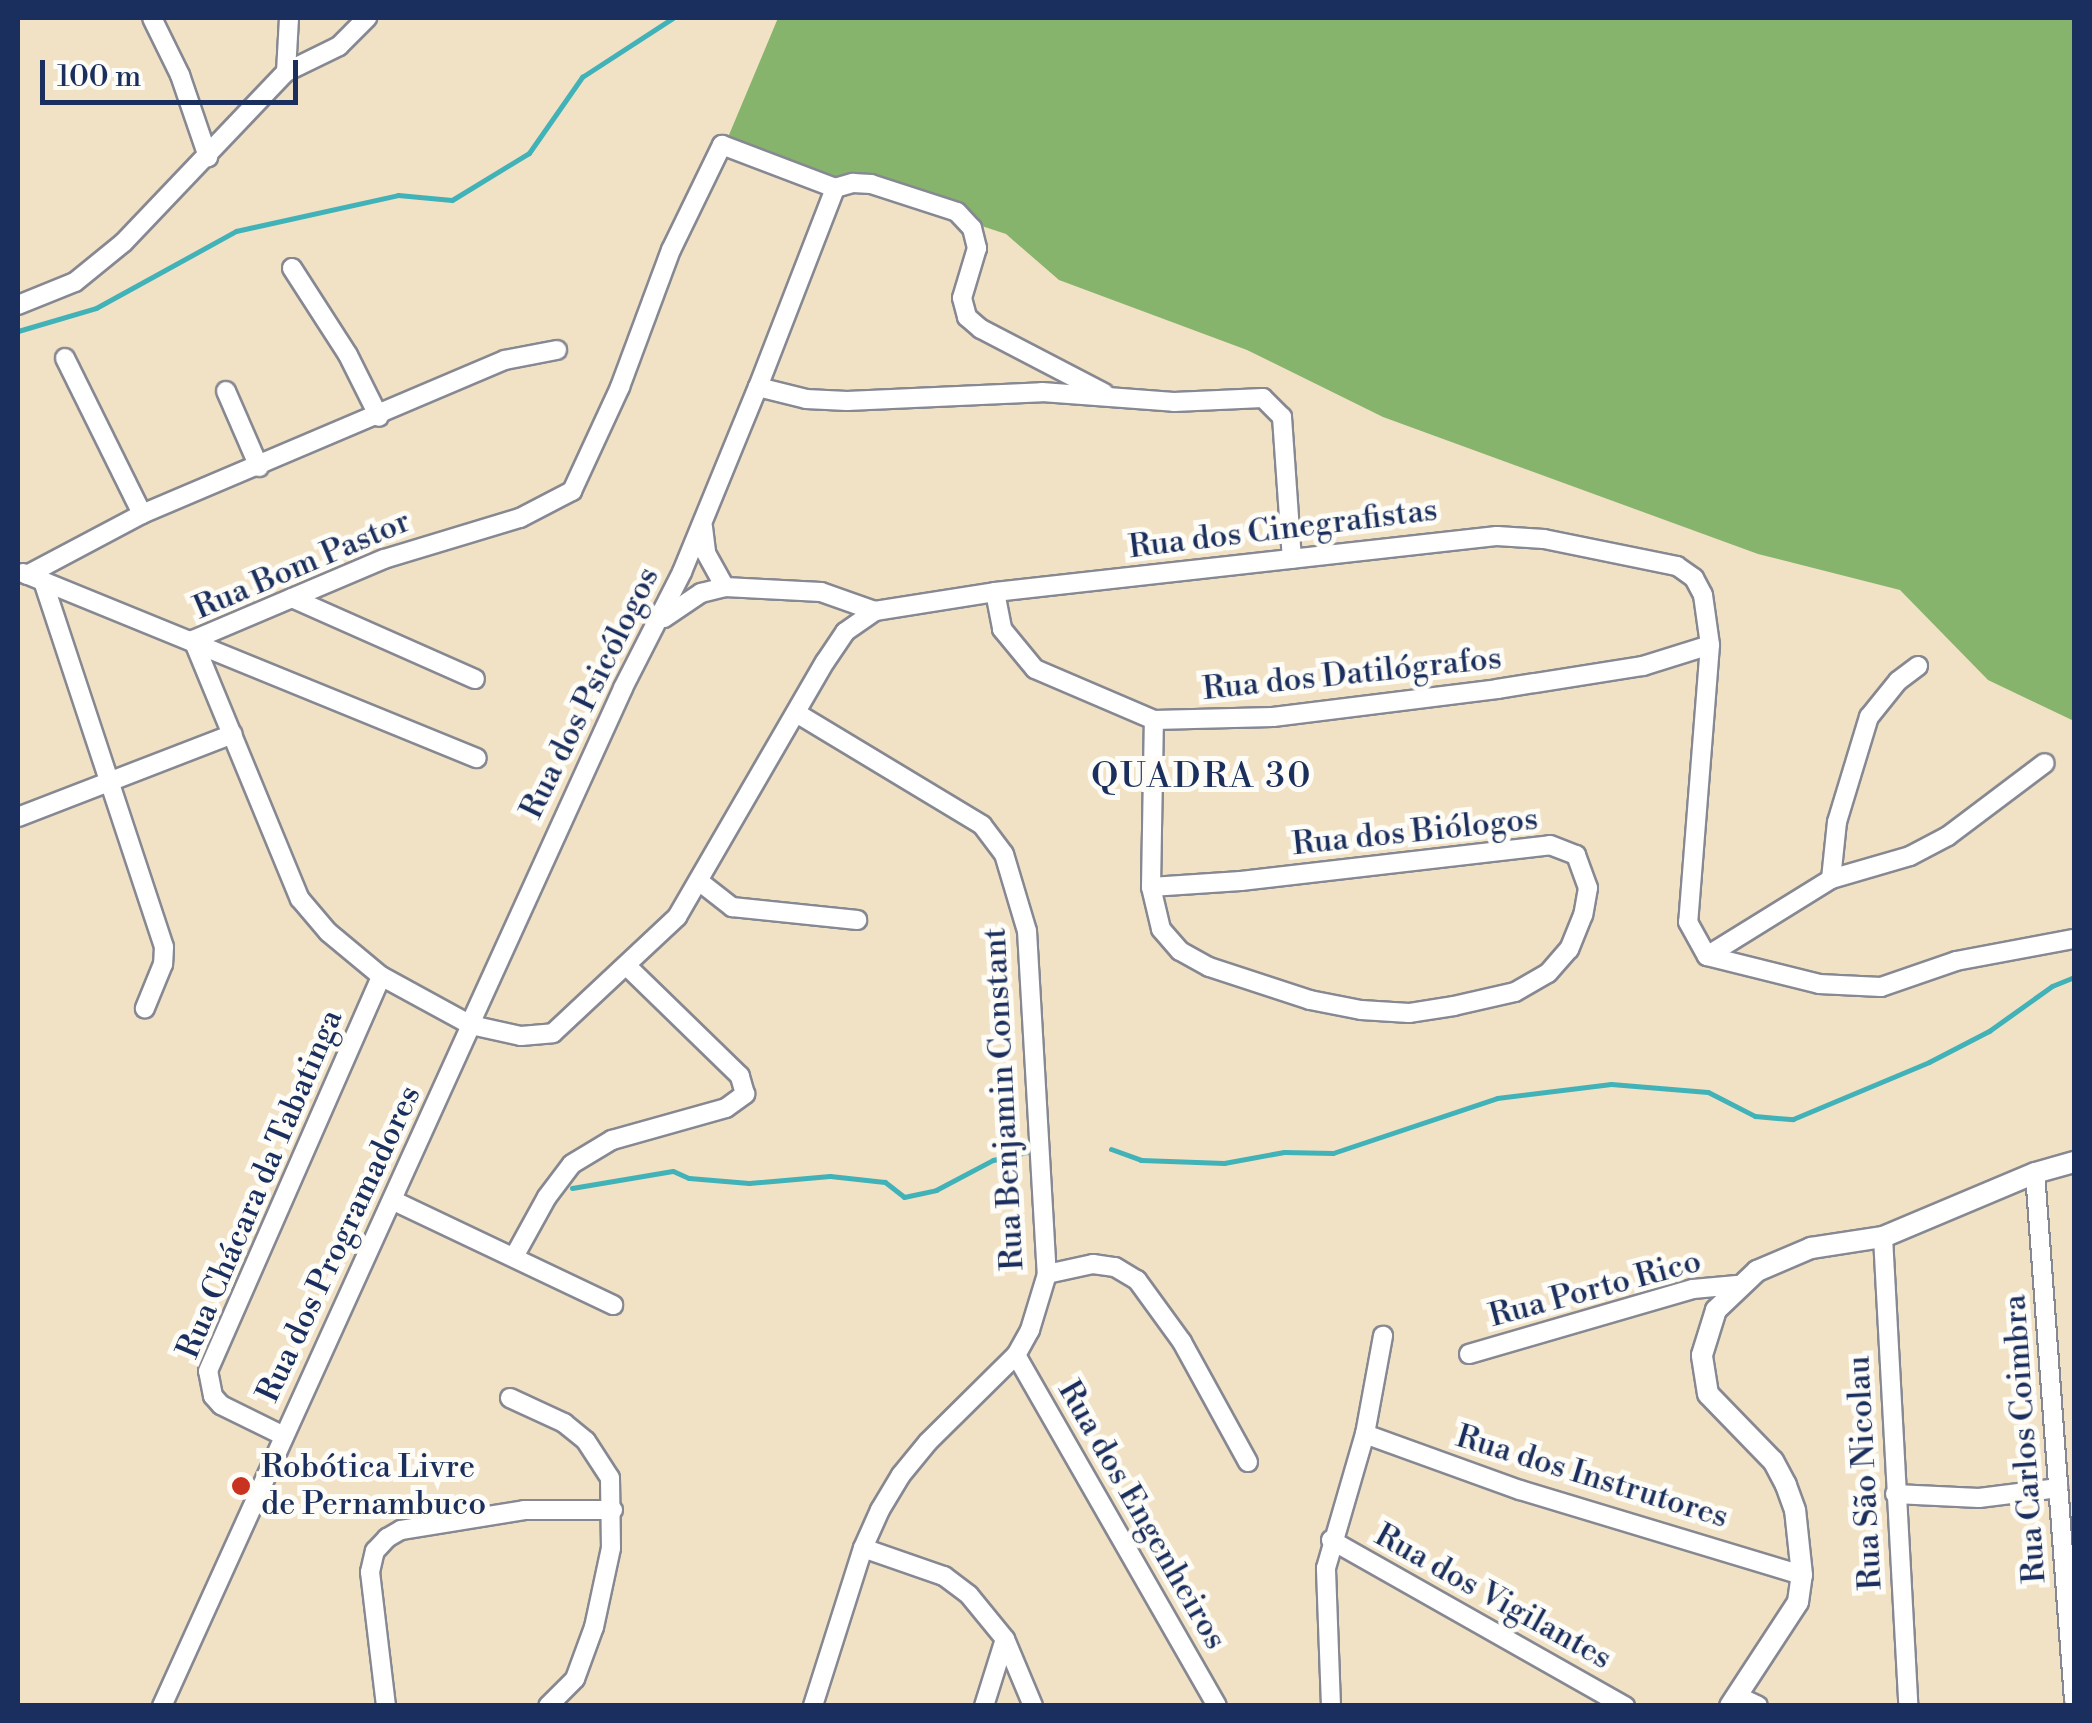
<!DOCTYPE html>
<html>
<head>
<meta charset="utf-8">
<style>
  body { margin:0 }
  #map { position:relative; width:2092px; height:1723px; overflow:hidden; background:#f2e2c5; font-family:"Libre Bodoni",serif }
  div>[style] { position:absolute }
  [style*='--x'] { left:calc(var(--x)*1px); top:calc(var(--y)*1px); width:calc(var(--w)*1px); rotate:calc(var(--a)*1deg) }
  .forest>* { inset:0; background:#87b46c }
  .stream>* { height:5px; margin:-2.5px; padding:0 2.5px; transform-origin:2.5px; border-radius:2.5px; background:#42b2b9 }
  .roads { filter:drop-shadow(2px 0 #868892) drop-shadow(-2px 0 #868892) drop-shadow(0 2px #868892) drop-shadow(0 -2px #868892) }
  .minor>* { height:18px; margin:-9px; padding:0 9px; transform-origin:9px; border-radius:9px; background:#fff }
  .tertiary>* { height:20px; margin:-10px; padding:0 10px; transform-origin:10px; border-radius:10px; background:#fff }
  .dots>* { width:28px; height:28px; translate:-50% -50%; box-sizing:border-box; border:5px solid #fdfcf7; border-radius:50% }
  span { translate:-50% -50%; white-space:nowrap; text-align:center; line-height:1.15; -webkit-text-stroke:10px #fdfcf7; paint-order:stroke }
  .street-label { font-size:32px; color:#1b2f5e }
  .poi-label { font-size:32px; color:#1b2f5e }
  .left { translate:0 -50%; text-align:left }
  .neighbourhood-label { font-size:35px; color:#1b2f5e; letter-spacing:2.5px }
  .frame { position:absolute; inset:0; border:20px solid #1b2f5e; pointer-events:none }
  .scale { position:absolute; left:40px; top:60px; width:258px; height:45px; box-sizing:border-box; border:5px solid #1b2f5e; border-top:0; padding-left:12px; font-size:30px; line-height:35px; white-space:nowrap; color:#1b2f5e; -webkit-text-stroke:8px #fdfcf7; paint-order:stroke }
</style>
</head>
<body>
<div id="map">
  <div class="forest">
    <i style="clip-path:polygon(778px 18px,2074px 18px,2074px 721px,1988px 680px,1900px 590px,1758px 554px,1383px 417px,1247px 350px,1059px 280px,1006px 234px,726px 142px)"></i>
  </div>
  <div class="stream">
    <i style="--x:18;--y:331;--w:81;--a:-16.4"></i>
    <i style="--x:96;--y:308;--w:160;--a:-28.8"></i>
    <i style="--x:236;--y:231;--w:166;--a:-12.5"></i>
    <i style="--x:398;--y:195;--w:54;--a:5.3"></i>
    <i style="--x:452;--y:200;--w:90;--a:-31.4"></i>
    <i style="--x:529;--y:153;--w:93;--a:-55.1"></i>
    <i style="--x:582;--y:77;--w:108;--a:-33"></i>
    <i style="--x:1111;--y:1149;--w:32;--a:20"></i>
    <i style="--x:1141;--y:1160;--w:83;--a:2.1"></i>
    <i style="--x:1224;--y:1163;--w:61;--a:-10.4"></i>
    <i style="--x:1284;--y:1152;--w:49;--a:1.2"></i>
    <i style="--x:1333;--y:1153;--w:173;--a:-18.5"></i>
    <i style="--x:1497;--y:1098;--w:115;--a:-7"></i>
    <i style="--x:1611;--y:1084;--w:97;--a:4.7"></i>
    <i style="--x:1708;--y:1092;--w:53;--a:27.1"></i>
    <i style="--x:1755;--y:1116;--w:38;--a:5"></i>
    <i style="--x:1793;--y:1119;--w:147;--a:-22.7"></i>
    <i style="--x:1929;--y:1062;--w:68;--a:-27.3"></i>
    <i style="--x:1989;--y:1031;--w:77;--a:-35.5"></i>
    <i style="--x:2052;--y:986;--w:24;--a:-22"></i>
    <i style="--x:572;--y:1188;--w:102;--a:-9.6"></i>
    <i style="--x:673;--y:1171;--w:17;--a:24"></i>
    <i style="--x:689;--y:1178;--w:60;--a:4.8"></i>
    <i style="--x:749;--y:1183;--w:81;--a:-4.9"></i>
    <i style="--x:830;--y:1176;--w:55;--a:6.2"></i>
    <i style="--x:885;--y:1182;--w:24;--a:38"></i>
    <i style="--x:904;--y:1197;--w:33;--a:-12"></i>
    <i style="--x:936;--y:1190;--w:64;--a:-27.8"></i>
    <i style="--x:993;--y:1160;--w:35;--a:-13"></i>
  </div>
  <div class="roads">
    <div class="minor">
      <i style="--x:152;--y:18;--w:64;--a:63.8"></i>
      <i style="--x:180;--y:75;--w:87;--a:71.1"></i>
      <i style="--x:286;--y:72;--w:54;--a:-86.8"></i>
      <i style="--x:292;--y:268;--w:103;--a:57.2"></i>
      <i style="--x:348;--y:355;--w:69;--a:63.4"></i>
      <i style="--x:18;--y:305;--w:61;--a:-22"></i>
      <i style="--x:75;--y:282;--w:63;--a:-39.2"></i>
      <i style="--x:124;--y:242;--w:235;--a:-46.4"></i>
      <i style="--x:286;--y:72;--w:59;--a:-26.1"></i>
      <i style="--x:339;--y:46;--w:40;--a:-45"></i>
      <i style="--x:65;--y:358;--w:174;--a:63.7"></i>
      <i style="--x:758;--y:387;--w:213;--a:-68.8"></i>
      <i style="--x:835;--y:188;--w:19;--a:-16"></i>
      <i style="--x:853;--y:183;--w:18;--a:3"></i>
      <i style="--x:871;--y:184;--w:90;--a:18"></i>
      <i style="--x:957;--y:212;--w:22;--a:47"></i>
      <i style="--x:972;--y:228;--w:21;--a:76"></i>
      <i style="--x:977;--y:248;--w:52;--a:106.7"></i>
      <i style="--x:962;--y:298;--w:20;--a:75"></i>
      <i style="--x:967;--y:317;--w:18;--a:41"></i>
      <i style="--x:981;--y:329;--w:139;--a:27.5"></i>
      <i style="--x:226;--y:391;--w:83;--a:66.5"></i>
      <i style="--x:703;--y:527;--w:26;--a:83"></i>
      <i style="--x:706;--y:553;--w:39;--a:61"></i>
      <i style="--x:725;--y:587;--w:96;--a:3"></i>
      <i style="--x:821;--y:592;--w:57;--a:19.4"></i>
      <i style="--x:23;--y:573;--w:490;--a:22.2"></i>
      <i style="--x:27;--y:575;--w:130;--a:-27.9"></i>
      <i style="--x:142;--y:514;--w:394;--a:-23"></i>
      <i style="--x:505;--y:360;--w:53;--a:-10.9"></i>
      <i style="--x:43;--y:581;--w:385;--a:71.7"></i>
      <i style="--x:164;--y:947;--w:17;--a:93"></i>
      <i style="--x:163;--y:964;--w:48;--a:112.2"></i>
      <i style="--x:995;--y:592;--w:38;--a:79"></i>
      <i style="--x:1002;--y:629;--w:52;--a:50.5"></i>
      <i style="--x:1035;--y:669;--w:129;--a:23.2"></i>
      <i style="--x:1154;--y:720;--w:119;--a:-1.4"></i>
      <i style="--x:1273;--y:717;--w:226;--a:-7.1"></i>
      <i style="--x:1497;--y:689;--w:148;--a:-9"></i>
      <i style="--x:1643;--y:666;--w:70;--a:-17.4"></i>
      <i style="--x:292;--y:598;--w:200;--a:23.9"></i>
      <i style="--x:664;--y:618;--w:45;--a:-34"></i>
      <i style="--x:701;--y:593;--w:25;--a:-14"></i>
      <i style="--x:193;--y:640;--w:280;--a:67.6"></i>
      <i style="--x:300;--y:899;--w:43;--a:49.7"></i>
      <i style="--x:328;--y:932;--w:69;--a:39.7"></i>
      <i style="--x:381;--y:976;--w:102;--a:28.6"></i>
      <i style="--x:471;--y:1025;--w:51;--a:12.4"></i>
      <i style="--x:521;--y:1036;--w:32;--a:-5"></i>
      <i style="--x:553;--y:1033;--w:170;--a:-43.1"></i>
      <i style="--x:677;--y:917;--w:295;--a:-59.9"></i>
      <i style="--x:825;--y:662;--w:36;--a:-56"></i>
      <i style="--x:845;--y:632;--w:37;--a:-35"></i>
      <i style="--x:875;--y:611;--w:121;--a:-9"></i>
      <i style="--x:995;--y:592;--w:505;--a:-6.37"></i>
      <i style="--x:1497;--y:536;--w:47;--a:3.7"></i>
      <i style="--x:1544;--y:539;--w:136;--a:11.5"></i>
      <i style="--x:1677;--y:566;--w:21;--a:35"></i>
      <i style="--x:1694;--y:578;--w:19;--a:62"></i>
      <i style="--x:1703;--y:595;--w:50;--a:82"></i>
      <i style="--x:1710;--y:645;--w:278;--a:94.5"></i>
      <i style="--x:1688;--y:922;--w:39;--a:61"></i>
      <i style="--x:1707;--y:956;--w:115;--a:14"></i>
      <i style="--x:1819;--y:984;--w:62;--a:2.8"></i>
      <i style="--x:1881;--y:987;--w:79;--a:-19.1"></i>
      <i style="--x:1956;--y:961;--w:120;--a:-10.6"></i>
      <i style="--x:193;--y:640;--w:207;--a:-23"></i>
      <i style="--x:384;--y:559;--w:142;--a:-16.8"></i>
      <i style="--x:520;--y:518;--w:59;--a:-27.4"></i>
      <i style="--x:572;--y:491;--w:115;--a:-65.2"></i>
      <i style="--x:620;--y:387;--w:146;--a:-69.6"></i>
      <i style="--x:671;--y:250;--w:117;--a:-64.1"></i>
      <i style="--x:722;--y:145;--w:121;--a:20.8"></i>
      <i style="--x:798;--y:714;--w:215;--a:31.1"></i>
      <i style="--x:982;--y:825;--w:36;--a:53"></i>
      <i style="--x:1004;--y:854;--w:80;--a:73.4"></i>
      <i style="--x:1027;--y:931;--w:344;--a:86.7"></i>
      <i style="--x:1047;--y:1274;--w:59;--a:106.9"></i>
      <i style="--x:1030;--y:1330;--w:29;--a:119"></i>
      <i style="--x:1016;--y:1355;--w:124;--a:135.3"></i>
      <i style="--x:928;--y:1442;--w:43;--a:129.3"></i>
      <i style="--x:901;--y:1475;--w:41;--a:121"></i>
      <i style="--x:880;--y:1510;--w:42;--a:114.1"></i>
      <i style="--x:863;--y:1548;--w:166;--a:107.6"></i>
      <i style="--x:18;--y:817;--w:230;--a:-21.1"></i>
      <i style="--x:1831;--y:879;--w:57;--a:-84"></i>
      <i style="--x:1837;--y:822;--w:110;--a:-73.1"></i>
      <i style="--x:1869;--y:717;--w:46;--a:-51.1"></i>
      <i style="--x:1898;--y:681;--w:25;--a:-37"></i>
      <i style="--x:700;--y:882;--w:41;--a:38"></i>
      <i style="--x:732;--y:907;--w:126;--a:5.9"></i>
      <i style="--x:1151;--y:887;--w:90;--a:-3.8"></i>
      <i style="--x:1241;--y:881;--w:311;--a:-6.6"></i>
      <i style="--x:1550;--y:845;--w:28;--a:21"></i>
      <i style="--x:1576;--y:855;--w:35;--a:70"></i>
      <i style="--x:1588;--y:888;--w:27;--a:100"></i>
      <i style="--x:1583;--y:915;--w:37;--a:112"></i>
      <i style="--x:1569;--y:949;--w:32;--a:131"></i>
      <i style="--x:1548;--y:973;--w:38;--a:150"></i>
      <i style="--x:1515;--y:992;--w:63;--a:167.1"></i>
      <i style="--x:1454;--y:1006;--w:46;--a:171.2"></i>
      <i style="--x:1409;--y:1013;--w:48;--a:-176.4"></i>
      <i style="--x:1361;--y:1010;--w:52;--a:-168.9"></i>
      <i style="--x:1310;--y:1000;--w:106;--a:-161.9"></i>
      <i style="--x:1209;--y:967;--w:33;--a:-151"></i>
      <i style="--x:1180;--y:951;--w:29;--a:-131"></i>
      <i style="--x:1161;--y:929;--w:43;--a:-103.4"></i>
      <i style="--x:1151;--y:887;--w:167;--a:-89"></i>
      <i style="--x:1707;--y:956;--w:146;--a:-31.8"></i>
      <i style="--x:1831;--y:879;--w:82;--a:-16.2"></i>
      <i style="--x:1910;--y:856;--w:43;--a:-27.8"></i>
      <i style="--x:1948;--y:836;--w:121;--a:-37"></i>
      <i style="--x:471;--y:1022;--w:367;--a:-65.5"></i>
      <i style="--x:623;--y:688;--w:130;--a:-63"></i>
      <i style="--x:682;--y:572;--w:200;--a:-67.7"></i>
      <i style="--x:758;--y:387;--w:49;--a:14"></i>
      <i style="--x:806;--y:399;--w:41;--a:2.8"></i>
      <i style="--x:847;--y:401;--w:195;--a:-2.6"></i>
      <i style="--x:1042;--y:392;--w:132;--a:4.3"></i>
      <i style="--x:1174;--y:402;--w:89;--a:-2.6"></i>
      <i style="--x:1263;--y:398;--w:27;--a:45"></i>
      <i style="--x:1282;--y:417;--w:142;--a:86"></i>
      <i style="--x:2035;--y:1173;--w:528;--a:85.77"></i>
      <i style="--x:392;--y:1200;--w:245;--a:25.4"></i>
      <i style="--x:1883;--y:1237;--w:470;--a:86.9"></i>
      <i style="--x:515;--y:1255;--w:66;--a:-61.1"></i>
      <i style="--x:547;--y:1197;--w:41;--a:-52.9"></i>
      <i style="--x:572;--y:1164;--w:47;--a:-31"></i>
      <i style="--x:612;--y:1140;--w:118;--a:-15.7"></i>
      <i style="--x:726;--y:1108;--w:24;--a:-36"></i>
      <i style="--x:745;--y:1094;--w:19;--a:-106"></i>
      <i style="--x:740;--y:1076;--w:156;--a:-135.8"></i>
      <i style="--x:1047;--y:1274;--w:47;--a:-12.3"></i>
      <i style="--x:1093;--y:1264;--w:22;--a:8"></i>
      <i style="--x:1115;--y:1267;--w:26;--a:31"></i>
      <i style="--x:1137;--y:1280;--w:77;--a:54"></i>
      <i style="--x:1182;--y:1342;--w:137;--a:61.2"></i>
      <i style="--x:1469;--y:1354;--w:233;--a:-16.2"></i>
      <i style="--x:1693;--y:1289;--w:44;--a:-5.2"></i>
      <i style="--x:1016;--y:1355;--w:404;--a:60.2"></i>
      <i style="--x:510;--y:1398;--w:60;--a:24.8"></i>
      <i style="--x:564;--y:1423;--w:28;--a:39"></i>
      <i style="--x:586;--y:1441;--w:44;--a:57"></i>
      <i style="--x:610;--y:1478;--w:70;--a:89.2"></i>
      <i style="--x:611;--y:1548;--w:81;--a:102.1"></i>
      <i style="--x:594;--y:1627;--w:55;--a:110.1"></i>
      <i style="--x:575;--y:1679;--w:38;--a:135"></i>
      <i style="--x:1365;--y:1434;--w:165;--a:19.9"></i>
      <i style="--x:1520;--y:1490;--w:295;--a:16.8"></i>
      <i style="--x:284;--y:1436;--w:70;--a:-153.8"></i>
      <i style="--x:221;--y:1405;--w:12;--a:-132"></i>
      <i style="--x:213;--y:1396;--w:25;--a:-101"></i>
      <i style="--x:208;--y:1371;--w:431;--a:-66.3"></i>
      <i style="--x:1895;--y:1494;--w:84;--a:2.7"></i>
      <i style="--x:1979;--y:1498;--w:80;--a:-7.2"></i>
      <i style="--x:1331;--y:1540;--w:338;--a:29.5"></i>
      <i style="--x:863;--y:1548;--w:86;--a:19.1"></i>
      <i style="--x:944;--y:1576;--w:31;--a:37"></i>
      <i style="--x:969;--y:1595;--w:57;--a:50.7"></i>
      <i style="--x:1005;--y:1639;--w:73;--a:67.3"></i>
      <i style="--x:1737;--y:1696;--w:23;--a:25"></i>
      <i style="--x:162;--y:1706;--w:748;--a:-65.59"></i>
      <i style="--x:386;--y:1706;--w:135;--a:-96.8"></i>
      <i style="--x:370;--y:1572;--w:22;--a:-77"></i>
      <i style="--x:375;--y:1551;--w:18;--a:-47"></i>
      <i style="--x:387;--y:1538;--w:16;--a:-30"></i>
      <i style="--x:401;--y:1530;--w:125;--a:-9.2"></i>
      <i style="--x:524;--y:1510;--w:89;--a:0"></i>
      <i style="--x:984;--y:1706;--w:70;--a:-72.6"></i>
      <i style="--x:1331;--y:1706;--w:138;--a:-92.1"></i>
      <i style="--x:1326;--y:1568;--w:140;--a:-73.8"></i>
      <i style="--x:1365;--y:1434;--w:100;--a:-79.6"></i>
    </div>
    <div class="tertiary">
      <i style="--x:1730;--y:1706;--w:124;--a:-56.8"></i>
      <i style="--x:1798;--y:1602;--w:27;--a:-82"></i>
      <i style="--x:1802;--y:1575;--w:65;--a:-96.1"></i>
      <i style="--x:1795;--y:1510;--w:27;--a:-110"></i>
      <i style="--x:1786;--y:1485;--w:27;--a:-118"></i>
      <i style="--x:1773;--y:1461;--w:93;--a:-134.1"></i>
      <i style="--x:1708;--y:1394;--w:39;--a:-99"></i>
      <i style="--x:1702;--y:1355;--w:47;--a:-72.7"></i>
      <i style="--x:1716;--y:1310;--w:57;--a:-43.6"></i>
      <i style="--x:1757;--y:1271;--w:59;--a:-23.1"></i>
      <i style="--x:1811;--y:1248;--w:73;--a:-8.7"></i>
      <i style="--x:1883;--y:1237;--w:165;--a:-22.8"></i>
      <i style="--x:2035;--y:1173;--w:41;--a:-15.8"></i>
    </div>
  </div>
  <div class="dots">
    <i style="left:241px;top:1486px;background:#c8321e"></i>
  </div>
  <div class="street-label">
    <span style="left:1283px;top:529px;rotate:-7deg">Rua dos Cinegrafistas</span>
    <span style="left:302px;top:565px;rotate:-23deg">Rua Bom Pastor</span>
    <span style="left:1352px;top:674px;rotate:-6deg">Rua dos Datilógrafos</span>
    <span style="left:590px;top:693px;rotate:-64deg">Rua dos Psicólogos</span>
    <span style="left:1415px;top:832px;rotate:-6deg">Rua dos Biólogos</span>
    <span style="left:1004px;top:1099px;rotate:-93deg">Rua Benjamin Constant</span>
    <span style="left:260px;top:1184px;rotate:-67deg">Rua Chácara da Tabatinga</span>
    <span style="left:339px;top:1244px;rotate:-65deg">Rua dos Programadores</span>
    <span style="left:1595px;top:1289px;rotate:-15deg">Rua Porto Rico</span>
    <span style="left:2025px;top:1439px;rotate:-94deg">Rua Carlos Coimbra</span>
    <span style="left:1865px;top:1473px;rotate:-93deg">Rua São Nicolau</span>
    <span style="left:1592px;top:1477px;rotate:17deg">Rua dos Instrutores</span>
    <span style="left:1142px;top:1515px;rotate:60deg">Rua dos Engenheiros</span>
    <span style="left:1493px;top:1597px;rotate:29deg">Rua dos Vigilantes</span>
  </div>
  <div class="poi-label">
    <span class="left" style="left:261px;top:1486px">Robótica Livre<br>de Pernambuco</span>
  </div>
  <div class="neighbourhood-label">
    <span style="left:1202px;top:777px">QUADRA 30</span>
  </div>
  <div class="frame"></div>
  <div class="scale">100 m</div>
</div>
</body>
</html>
